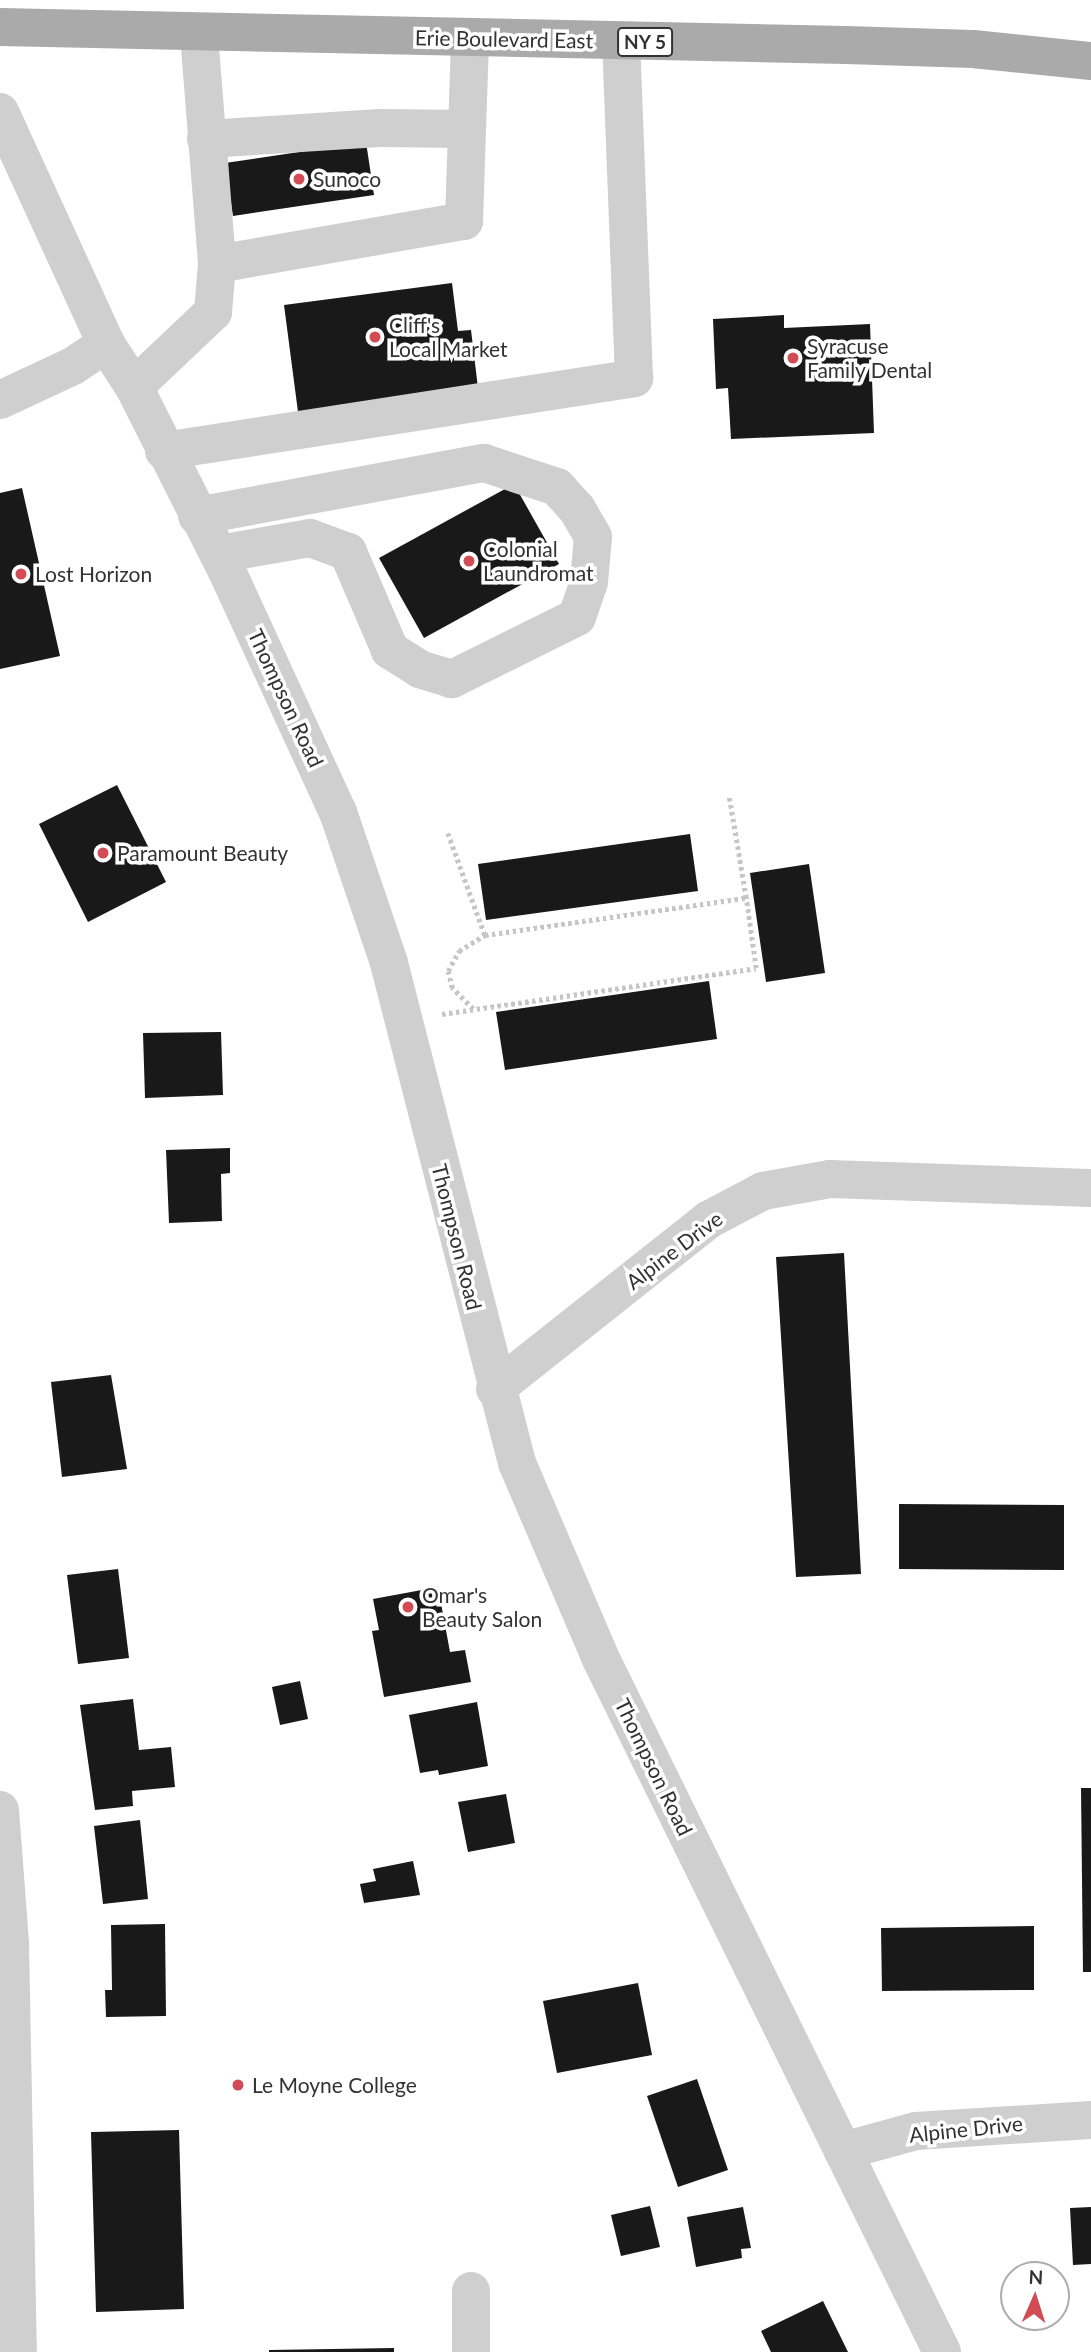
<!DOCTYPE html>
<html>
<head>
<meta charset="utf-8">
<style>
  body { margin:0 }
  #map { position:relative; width:1091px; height:2352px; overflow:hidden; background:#fff; font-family:Lato,sans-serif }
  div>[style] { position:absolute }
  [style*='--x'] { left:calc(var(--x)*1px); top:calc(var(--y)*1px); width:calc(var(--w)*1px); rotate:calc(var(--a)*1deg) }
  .building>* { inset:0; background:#191919 }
  .path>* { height:4.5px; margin-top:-2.25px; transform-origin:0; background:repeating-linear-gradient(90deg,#c6c6c6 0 3.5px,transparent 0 7px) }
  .minor>* { height:38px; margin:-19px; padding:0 19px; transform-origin:19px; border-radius:19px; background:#cfcfcf }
  .major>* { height:38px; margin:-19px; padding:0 19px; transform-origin:19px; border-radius:19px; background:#aaa }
  .dots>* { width:19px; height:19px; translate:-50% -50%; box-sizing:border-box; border:4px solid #fff; border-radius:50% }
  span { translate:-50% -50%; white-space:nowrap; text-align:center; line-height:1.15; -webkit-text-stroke:7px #fff; paint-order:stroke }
  .shield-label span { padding:2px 5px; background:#fff; border:2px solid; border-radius:5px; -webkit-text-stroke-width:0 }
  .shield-label { font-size:19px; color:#323232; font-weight:700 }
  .street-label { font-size:21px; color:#323232 }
  .poi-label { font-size:21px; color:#323232 }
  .left { translate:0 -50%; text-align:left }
  .north { position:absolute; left:1000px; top:2261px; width:70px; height:70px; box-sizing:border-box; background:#fff; border:2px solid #adadad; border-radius:50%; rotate:3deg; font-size:19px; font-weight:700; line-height:28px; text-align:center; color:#323232 }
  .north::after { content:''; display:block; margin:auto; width:24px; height:32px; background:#d24c56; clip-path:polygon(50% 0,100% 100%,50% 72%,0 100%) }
</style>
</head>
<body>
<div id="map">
  <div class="building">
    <i style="clip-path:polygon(366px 142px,374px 195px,233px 216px,225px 163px)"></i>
    <i style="clip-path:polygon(452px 283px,458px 331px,471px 330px,478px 388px,298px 412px,284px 305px)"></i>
    <i style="clip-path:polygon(784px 315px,784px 328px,870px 324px,874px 433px,731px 439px,728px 388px,716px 389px,713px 319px)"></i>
    <i style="clip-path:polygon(514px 484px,559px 564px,424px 638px,379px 558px)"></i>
    <i style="clip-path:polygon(22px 488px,60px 656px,0 669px,0 493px)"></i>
    <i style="clip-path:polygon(117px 785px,166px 882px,88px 922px,39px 824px)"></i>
    <i style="clip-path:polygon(690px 834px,698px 891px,486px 920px,478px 864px)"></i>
    <i style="clip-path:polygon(809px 864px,825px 973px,766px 982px,750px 873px)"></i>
    <i style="clip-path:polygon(709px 981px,717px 1039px,505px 1070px,496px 1012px)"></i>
    <i style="clip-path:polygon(221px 1032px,223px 1095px,145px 1098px,143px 1033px)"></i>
    <i style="clip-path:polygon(230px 1148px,230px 1173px,221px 1174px,222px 1221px,169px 1223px,166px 1150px)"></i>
    <i style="clip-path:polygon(844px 1253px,861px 1574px,796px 1577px,776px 1257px)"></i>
    <i style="clip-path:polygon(111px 1375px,127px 1469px,62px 1477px,51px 1382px)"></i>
    <i style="clip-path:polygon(899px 1504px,1064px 1505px,1064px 1570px,899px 1569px)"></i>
    <i style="clip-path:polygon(118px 1569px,129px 1658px,78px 1664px,67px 1575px)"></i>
    <i style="clip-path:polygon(438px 1587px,450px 1652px,465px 1650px,471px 1682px,384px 1697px,372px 1631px,379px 1630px,373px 1599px)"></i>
    <i style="clip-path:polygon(300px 1681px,308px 1719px,280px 1725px,272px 1687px)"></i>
    <i style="clip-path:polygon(133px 1699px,139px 1750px,171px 1747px,175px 1787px,132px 1791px,133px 1806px,95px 1810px,80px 1705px)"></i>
    <i style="clip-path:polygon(477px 1702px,488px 1766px,439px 1775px,438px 1770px,420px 1773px,409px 1715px)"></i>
    <i style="clip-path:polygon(1081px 1788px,1091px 1788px,1091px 1972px,1083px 1972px)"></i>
    <i style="clip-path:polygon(506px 1794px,515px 1843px,468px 1852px,458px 1802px)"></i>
    <i style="clip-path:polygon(140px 1820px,148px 1899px,103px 1904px,94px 1826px)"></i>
    <i style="clip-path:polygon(413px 1861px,420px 1895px,364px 1903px,360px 1884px,376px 1881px,373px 1869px)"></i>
    <i style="clip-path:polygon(165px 1924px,166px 2016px,106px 2017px,105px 1990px,112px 1990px,111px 1925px)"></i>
    <i style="clip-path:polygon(1034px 1926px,1034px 1990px,882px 1991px,881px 1928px)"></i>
    <i style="clip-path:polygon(638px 1983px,652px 2055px,557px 2073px,543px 2001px)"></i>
    <i style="clip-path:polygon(697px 2079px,728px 2170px,678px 2187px,647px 2096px)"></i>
    <i style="clip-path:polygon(179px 2130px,184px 2309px,96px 2312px,91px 2132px)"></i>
    <i style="clip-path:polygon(650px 2206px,660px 2247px,621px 2256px,611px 2215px)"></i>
    <i style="clip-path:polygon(743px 2207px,751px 2248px,741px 2249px,742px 2258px,696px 2267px,687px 2217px)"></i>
    <i style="clip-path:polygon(1091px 2207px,1091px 2264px,1073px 2265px,1070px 2208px)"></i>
    <i style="clip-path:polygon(823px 2301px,848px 2352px,771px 2352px,761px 2331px)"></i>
    <i style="clip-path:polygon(394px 2348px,394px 2352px,269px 2352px,269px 2350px)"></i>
  </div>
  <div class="path">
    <i style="--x:448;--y:833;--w:109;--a:70.1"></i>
    <i style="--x:485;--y:935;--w:264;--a:-8.1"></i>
    <i style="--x:746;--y:898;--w:103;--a:-99.5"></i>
    <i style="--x:473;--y:1009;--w:30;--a:-135"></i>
    <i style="--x:452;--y:988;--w:17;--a:-103"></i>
    <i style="--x:448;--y:971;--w:23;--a:-61"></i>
    <i style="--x:459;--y:951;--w:31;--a:-32"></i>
    <i style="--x:442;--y:1014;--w:317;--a:-8.3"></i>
    <i style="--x:756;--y:968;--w:71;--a:-98.1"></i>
  </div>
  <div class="minor">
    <i style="--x:199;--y:34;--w:231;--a:85.5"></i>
    <i style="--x:0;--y:112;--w:255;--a:65.4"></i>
    <i style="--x:106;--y:344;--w:51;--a:56.9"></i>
    <i style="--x:134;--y:387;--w:204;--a:63.2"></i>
    <i style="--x:226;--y:569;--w:268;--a:65.3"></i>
    <i style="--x:338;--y:812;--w:159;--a:71.3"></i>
    <i style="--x:389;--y:963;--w:516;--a:75.64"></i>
    <i style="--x:517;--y:1463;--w:211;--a:66.8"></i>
    <i style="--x:600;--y:1657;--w:775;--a:63.8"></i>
    <i style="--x:206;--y:139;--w:174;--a:-3.6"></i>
    <i style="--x:380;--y:128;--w:87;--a:0.7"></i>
    <i style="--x:134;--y:387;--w:109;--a:-43.5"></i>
    <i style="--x:213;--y:312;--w:48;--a:-85.2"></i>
    <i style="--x:217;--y:264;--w:251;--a:-9.9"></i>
    <i style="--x:464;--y:221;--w:184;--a:-88.1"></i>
    <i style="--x:0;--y:400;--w:81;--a:-25"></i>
    <i style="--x:73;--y:366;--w:40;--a:-34"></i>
    <i style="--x:164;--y:451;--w:476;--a:-8.8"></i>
    <i style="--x:634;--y:378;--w:336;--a:-92.2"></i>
    <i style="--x:197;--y:516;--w:292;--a:-10.5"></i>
    <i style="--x:484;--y:463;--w:77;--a:18.2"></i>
    <i style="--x:557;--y:487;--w:30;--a:48"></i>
    <i style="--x:577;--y:509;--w:32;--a:60"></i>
    <i style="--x:593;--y:537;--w:45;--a:95.1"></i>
    <i style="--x:589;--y:582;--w:37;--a:109"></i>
    <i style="--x:577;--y:617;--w:140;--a:153.6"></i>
    <i style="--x:452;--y:679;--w:34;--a:-163"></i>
    <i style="--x:420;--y:669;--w:36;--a:-148"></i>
    <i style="--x:390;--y:650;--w:107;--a:-113.2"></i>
    <i style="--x:348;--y:552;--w:40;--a:-159.8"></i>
    <i style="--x:310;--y:538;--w:93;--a:170.1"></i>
    <i style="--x:495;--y:1389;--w:272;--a:-38.4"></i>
    <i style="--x:708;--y:1220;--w:62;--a:-27.8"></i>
    <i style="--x:763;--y:1191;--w:68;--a:-10.2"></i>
    <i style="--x:830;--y:1179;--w:261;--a:2"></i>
    <i style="--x:0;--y:1810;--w:133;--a:85.7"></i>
    <i style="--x:10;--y:1943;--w:409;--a:88.9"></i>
    <i style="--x:843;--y:2151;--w:76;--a:-15.3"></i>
    <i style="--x:916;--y:2131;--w:175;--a:-3.6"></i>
    <i style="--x:471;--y:2352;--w:61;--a:-90"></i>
  </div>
  <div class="major">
    <i style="--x:0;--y:27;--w:846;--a:1.22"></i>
    <i style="--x:846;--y:45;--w:127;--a:1.8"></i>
    <i style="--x:973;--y:49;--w:119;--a:5.8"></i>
  </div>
  <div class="dots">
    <i style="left:299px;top:179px;background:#d24c56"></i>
    <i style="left:375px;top:337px;background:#d24c56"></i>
    <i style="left:793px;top:358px;background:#d24c56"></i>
    <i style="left:469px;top:561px;background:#d24c56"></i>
    <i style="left:21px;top:574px;background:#d24c56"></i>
    <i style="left:103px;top:853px;background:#d24c56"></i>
    <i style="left:408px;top:1607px;background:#d24c56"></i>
    <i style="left:238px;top:2085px;background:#d24c56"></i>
  </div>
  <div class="shield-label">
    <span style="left:645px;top:42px">NY 5</span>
  </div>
  <div class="street-label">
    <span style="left:504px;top:39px;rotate:1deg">Erie Boulevard East</span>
    <span style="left:286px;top:698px;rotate:65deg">Thompson Road</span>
    <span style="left:457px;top:1237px;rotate:76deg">Thompson Road</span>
    <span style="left:674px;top:1250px;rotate:-37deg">Alpine Drive</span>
    <span style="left:654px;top:1767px;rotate:64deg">Thompson Road</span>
    <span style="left:966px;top:2129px;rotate:-6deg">Alpine Drive</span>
  </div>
  <div class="poi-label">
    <span class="left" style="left:313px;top:179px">Sunoco</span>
    <span class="left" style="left:389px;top:337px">Cliff's<br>Local Market</span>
    <span class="left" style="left:807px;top:358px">Syracuse<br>Family Dental</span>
    <span class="left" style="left:483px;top:561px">Colonial<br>Laundromat</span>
    <span class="left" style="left:35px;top:574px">Lost Horizon</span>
    <span class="left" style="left:117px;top:853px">Paramount Beauty</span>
    <span class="left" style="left:422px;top:1607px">Omar's<br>Beauty Salon</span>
    <span class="left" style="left:252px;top:2085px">Le Moyne College</span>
  </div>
  <div class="north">N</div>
</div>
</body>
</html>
